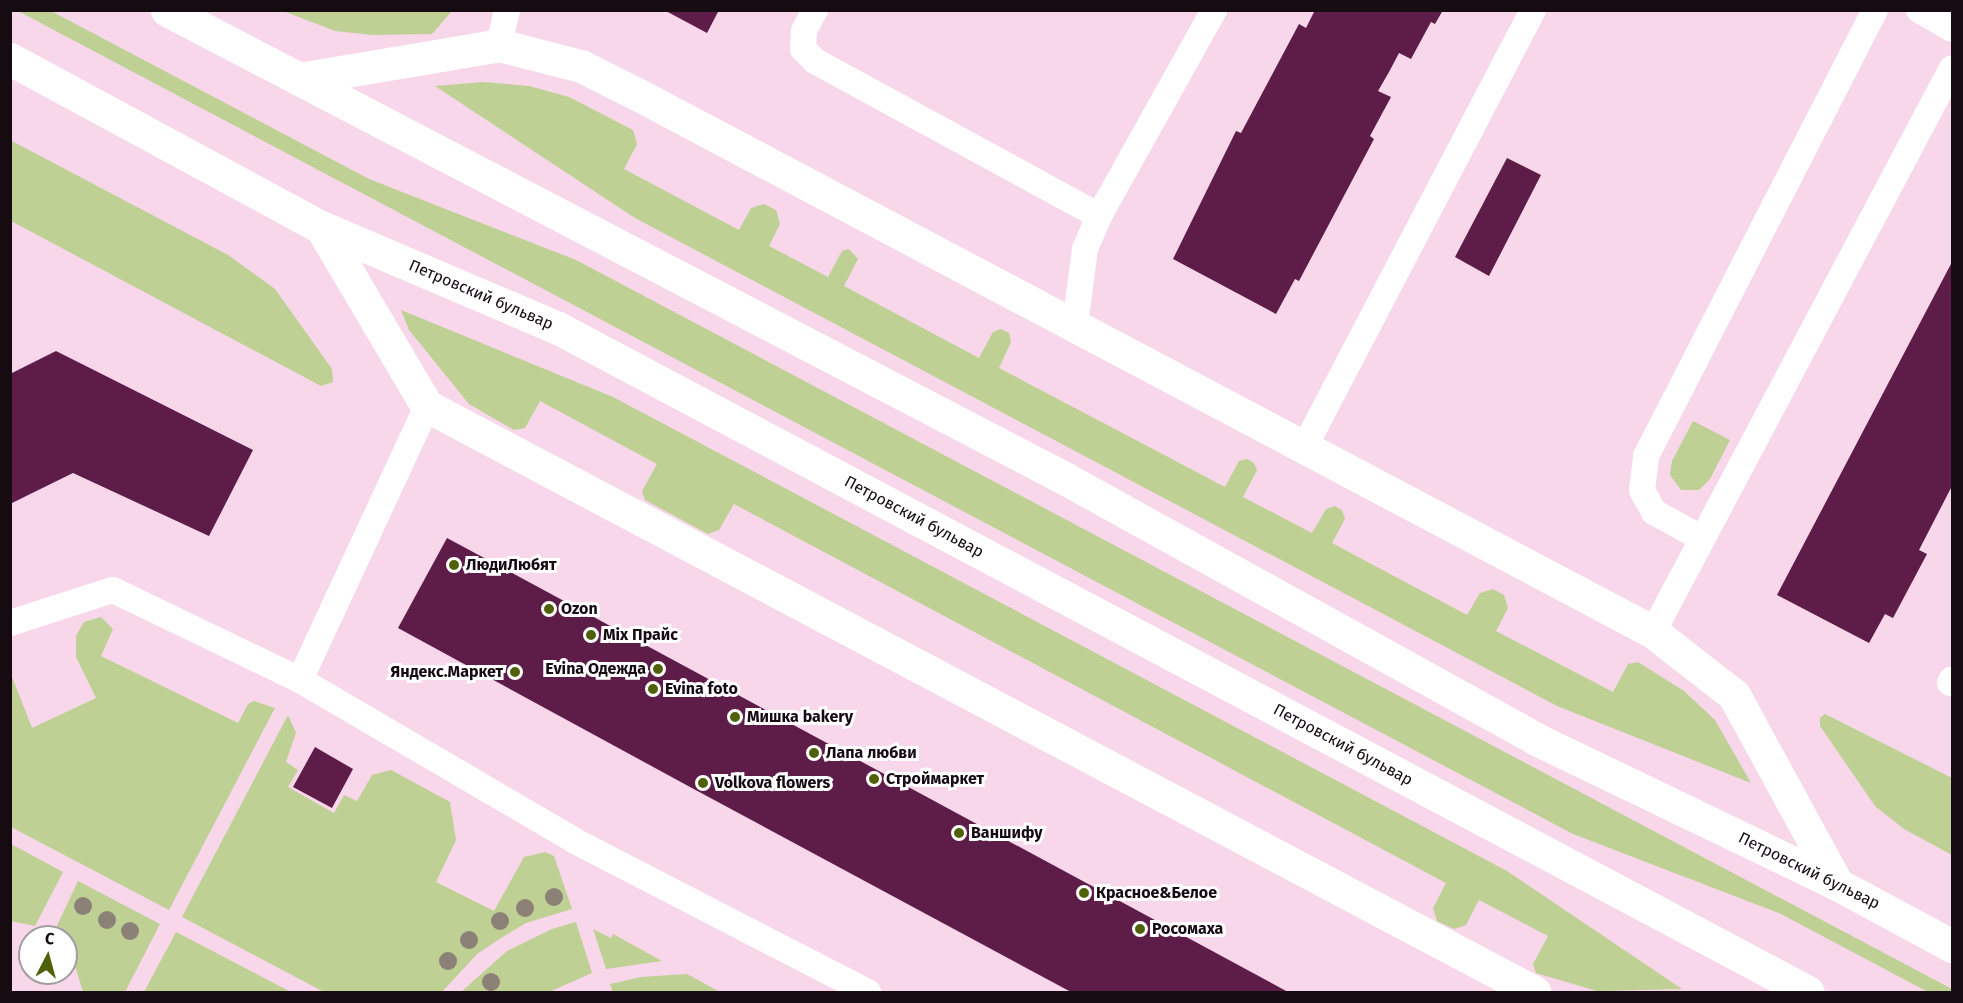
<!DOCTYPE html>
<html>
<head>
<meta charset="utf-8">
<style>
  body { margin:0 }
  #map { position:relative; width:1963px; height:1003px; overflow:hidden; background:#f7d7e9; font-family:"Fira Sans",sans-serif }
  div>[style] { position:absolute }
  [style*='--x'] { left:calc(var(--x)*1px); top:calc(var(--y)*1px); width:calc(var(--w)*1px); rotate:calc(var(--a)*1deg) }
  .green>* { inset:0; background:#bed093 }
  .building>* { inset:0; background:#5e1c49 }
  .service>* { height:26px; margin:-13px; padding:0 13px; transform-origin:13px; border-radius:13px; background:#fff }
  .minor>* { height:33px; margin:-16.5px; padding:0 16.5px; transform-origin:16.5px; border-radius:16.5px; background:#fff }
  .trees>* { width:18px; height:18px; margin:-9px; border-radius:50%; background:#8b8176 }
  .dots>* { width:16px; height:16px; translate:-50% -50%; box-sizing:border-box; border:3px solid #fff; border-radius:50% }
  span { translate:-50% -50%; white-space:nowrap; text-align:center; line-height:1.15; -webkit-text-stroke:6px #fff; paint-order:stroke }
  .street-label { font-size:16px; color:#150b11 }
  .poi-label { font-size:16px; color:#150b11; font-weight:700 }
  .left { translate:0 -50%; text-align:left }
  .right { translate:-100% -50%; text-align:right }
  .frame { position:absolute; inset:0; border:12px solid #150b11; pointer-events:none }
  .north { position:absolute; left:18px; top:925px; width:60px; height:60px; box-sizing:border-box; background:#fff; border:2px solid #a19da0; border-radius:50%; rotate:6deg; font-size:16px; font-weight:700; line-height:24px; text-align:center; color:#150b11 }
  .north::after { content:''; display:block; margin:auto; width:21px; height:27px; background:#4f6108; clip-path:polygon(50% 0,100% 100%,50% 72%,0 100%) }
</style>
</head>
<body>
<div id="map">
  <div class="green">
    <i style="clip-path:polygon(18px 11px,51px 11px,369px 179px,576px 260px,1952px 989px,1952px 992px,1928px 992px,1781px 914px,1573px 834px)"></i>
    <i style="clip-path:polygon(283px 11px,452px 10px,452px 11px,432px 34px,373px 35px,335px 31px)"></i>
    <i style="clip-path:polygon(483px 82px,529px 86px,569px 97px,633px 130px,637px 144px,624px 169px,739px 230px,751px 208px,764px 204px,776px 210px,780px 224px,769px 246px,828px 277px,842px 251px,849px 249px,858px 259px,844px 286px,979px 358px,993px 332px,1001px 329px,1009px 333px,1011px 342px,999px 368px,1225px 487px,1239px 461px,1247px 459px,1254px 463px,1257px 470px,1243px 497px,1312px 533px,1326px 509px,1335px 506px,1342px 510px,1345px 519px,1332px 543px,1467px 615px,1480px 593px,1493px 589px,1504px 595px,1508px 608px,1496px 631px,1613px 692px,1628px 664px,1638px 662px,1684px 691px,1715px 720px,1751px 783px,1557px 706px,635px 218px,435px 86px)"></i>
    <i style="clip-path:polygon(10px 140px,228px 255px,275px 289px,332px 369px,333px 382px,321px 386px,11px 221px)"></i>
    <i style="clip-path:polygon(401px 310px,613px 397px,1507px 871px,1682px 989px,1597px 991px,1536px 973px,1533px 964px,1548px 936px,1479px 900px,1466px 925px,1454px 929px,1437px 921px,1433px 908px,1446px 883px,734px 504px,719px 530px,708px 534px,645px 500px,642px 491px,657px 464px,540px 401px,525px 428px,514px 430px,469px 404px,409px 330px)"></i>
    <i style="clip-path:polygon(1693px 421px,1730px 440px,1710px 479px,1699px 490px,1681px 490px,1670px 475px,1672px 461px)"></i>
    <i style="clip-path:polygon(101px 617px,113px 629px,101px 656px,238px 723px,248px 704px,254px 701px,275px 708px,169px 910px,11px 827px,11px 674px,32px 728px,96px 698px,76px 657px,76px 636px,84px 622px)"></i>
    <i style="clip-path:polygon(1825px 714px,1952px 778px,1952px 855px,1904px 829px,1875px 806px,1820px 726px,1820px 718px)"></i>
    <i style="clip-path:polygon(288px 715px,296px 733px,286px 762px,298px 770px,288px 787px,334px 813px,344px 795px,357px 801px,372px 775px,391px 770px,450px 802px,456px 840px,436px 882px,494px 911px,524px 857px,545px 852px,554px 856px,572px 909px,526px 923px,501px 938px,477px 954px,442px 992px,324px 992px,182px 917px)"></i>
    <i style="clip-path:polygon(11px 844px,63px 872px,35px 926px,11px 921px)"></i>
    <i style="clip-path:polygon(78px 881px,160px 924px,125px 992px,83px 992px,66px 937px,53px 934px)"></i>
    <i style="clip-path:polygon(576px 922px,592px 973px,549px 992px,461px 992px,507px 951px,552px 929px)"></i>
    <i style="clip-path:polygon(593px 929px,611px 938px,613px 934px,662px 961px,606px 969px)"></i>
    <i style="clip-path:polygon(176px 932px,291px 992px,144px 992px)"></i>
    <i style="clip-path:polygon(687px 974px,720px 992px,613px 992px,610px 984px,641px 977px)"></i>
  </div>
  <div class="building">
    <i style="clip-path:polygon(664px 10px,719px 10px,707px 33px)"></i>
    <i style="clip-path:polygon(1315px 10px,1443px 10px,1435px 24px,1431px 22px,1411px 59px,1399px 53px,1389px 72px,1378px 91px,1391px 97px,1370px 136px,1374px 139px,1299px 281px,1295px 279px,1276px 314px,1173px 259px,1236px 131px,1241px 133px,1299px 24px,1306px 28px)"></i>
    <i style="clip-path:polygon(1507px 158px,1541px 175px,1489px 276px,1455px 257px)"></i>
    <i style="clip-path:polygon(1952px 262px,1952px 486px,1919px 550px,1927px 554px,1893px 618px,1885px 614px,1869px 643px,1777px 595px)"></i>
    <i style="clip-path:polygon(56px 351px,253px 450px,209px 536px,73px 473px,10px 504px,10px 374px)"></i>
    <i style="clip-path:polygon(447px 538px,501px 567px,1288px 992px,1071px 992px,690px 787px,398px 628px)"></i>
    <i style="clip-path:polygon(315px 747px,353px 769px,332px 808px,293px 787px)"></i>
  </div>
  <div class="service">
    <i style="--x:815;--y:10;--w:24;--a:118"></i>
    <i style="--x:804;--y:31;--w:18;--a:93"></i>
    <i style="--x:803;--y:49;--w:17;--a:45"></i>
    <i style="--x:815;--y:61;--w:324;--a:28.6"></i>
    <i style="--x:1919;--y:10;--w:38;--a:30"></i>
    <i style="--x:499;--y:45;--w:36;--a:-77"></i>
    <i style="--x:1075;--y:325;--w:77;--a:-82.5"></i>
    <i style="--x:1085;--y:249;--w:36;--a:-67"></i>
    <i style="--x:1099;--y:216;--w:236;--a:-60.8"></i>
    <i style="--x:1304;--y:448;--w:494;--a:-62.4"></i>
    <i style="--x:1701;--y:538;--w:54;--a:-151"></i>
    <i style="--x:1654;--y:512;--w:25;--a:-119"></i>
    <i style="--x:1642;--y:490;--w:34;--a:-83"></i>
    <i style="--x:1646;--y:456;--w:501;--a:-62.82"></i>
    <i style="--x:10;--y:623;--w:108;--a:-17.8"></i>
    <i style="--x:113;--y:590;--w:208;--a:25.7"></i>
    <i style="--x:300;--y:680;--w:319;--a:30.3"></i>
    <i style="--x:575;--y:841;--w:330;--a:27.3"></i>
    <i style="--x:1653;--y:632;--w:638;--a:-62.07"></i>
    <i style="--x:300;--y:680;--w:302;--a:-65.1"></i>
    <i style="--x:1950;--y:683;--w:4;--a:-63"></i>
  </div>
  <div class="minor">
    <i style="--x:167;--y:10;--w:1014;--a:27.55"></i>
    <i style="--x:1066;--y:479;--w:542;--a:28.93"></i>
    <i style="--x:1540;--y:741;--w:330;--a:25.7"></i>
    <i style="--x:1837;--y:884;--w:131;--a:28.3"></i>
    <i style="--x:10;--y:59;--w:353;--a:28.4"></i>
    <i style="--x:321;--y:227;--w:258;--a:23.1"></i>
    <i style="--x:558;--y:328;--w:1415;--a:27.98"></i>
    <i style="--x:299;--y:79;--w:203;--a:-9.6"></i>
    <i style="--x:499;--y:45;--w:85;--a:14.4"></i>
    <i style="--x:581;--y:66;--w:63;--a:26.6"></i>
    <i style="--x:637;--y:94;--w:1150;--a:27.9"></i>
    <i style="--x:1653;--y:632;--w:103;--a:37.9"></i>
    <i style="--x:1734;--y:695;--w:215;--a:61.4"></i>
    <i style="--x:321;--y:227;--w:208;--a:59.4"></i>
    <i style="--x:427;--y:406;--w:1253;--a:27.89"></i>
  </div>
  <div class="trees">
    <i style="left:554px;top:897px"></i>
    <i style="left:83px;top:906px"></i>
    <i style="left:525px;top:908px"></i>
    <i style="left:107px;top:920px"></i>
    <i style="left:500px;top:921px"></i>
    <i style="left:130px;top:931px"></i>
    <i style="left:469px;top:940px"></i>
    <i style="left:448px;top:961px"></i>
    <i style="left:491px;top:982px"></i>
  </div>
  <div class="dots">
    <i style="left:454px;top:565px;background:#4f6108"></i>
    <i style="left:549px;top:609px;background:#4f6108"></i>
    <i style="left:591px;top:635px;background:#4f6108"></i>
    <i style="left:658px;top:669px;background:#4f6108"></i>
    <i style="left:515px;top:672px;background:#4f6108"></i>
    <i style="left:653px;top:689px;background:#4f6108"></i>
    <i style="left:735px;top:717px;background:#4f6108"></i>
    <i style="left:814px;top:753px;background:#4f6108"></i>
    <i style="left:874px;top:779px;background:#4f6108"></i>
    <i style="left:703px;top:783px;background:#4f6108"></i>
    <i style="left:959px;top:833px;background:#4f6108"></i>
    <i style="left:1084px;top:893px;background:#4f6108"></i>
    <i style="left:1140px;top:929px;background:#4f6108"></i>
  </div>
  <div class="street-label">
    <span style="left:481px;top:295px;rotate:23deg">Петровский бульвар</span>
    <span style="left:914px;top:517px;rotate:28deg">Петровский бульвар</span>
    <span style="left:1343px;top:745px;rotate:28deg">Петровский бульвар</span>
    <span style="left:1809px;top:871px;rotate:26deg">Петровский бульвар</span>
  </div>
  <div class="poi-label">
    <span class="left" style="left:466px;top:565px">ЛюдиЛюбят</span>
    <span class="left" style="left:561px;top:609px">Ozon</span>
    <span class="left" style="left:603px;top:635px">Mix Прайс</span>
    <span class="right" style="left:646px;top:669px">Evina Одежда</span>
    <span class="right" style="left:503px;top:672px">Яндекс.Маркет</span>
    <span class="left" style="left:665px;top:689px">Evina foto</span>
    <span class="left" style="left:747px;top:717px">Мишка bakery</span>
    <span class="left" style="left:826px;top:753px">Лапа любви</span>
    <span class="left" style="left:886px;top:779px">Строймаркет</span>
    <span class="left" style="left:715px;top:783px">Volkova flowers</span>
    <span class="left" style="left:971px;top:833px">Ваншифу</span>
    <span class="left" style="left:1096px;top:893px">Красное&amp;Белое</span>
    <span class="left" style="left:1152px;top:929px">Росомаха</span>
  </div>
  <div class="frame"></div>
  <div class="north">С</div>
</div>
</body>
</html>
